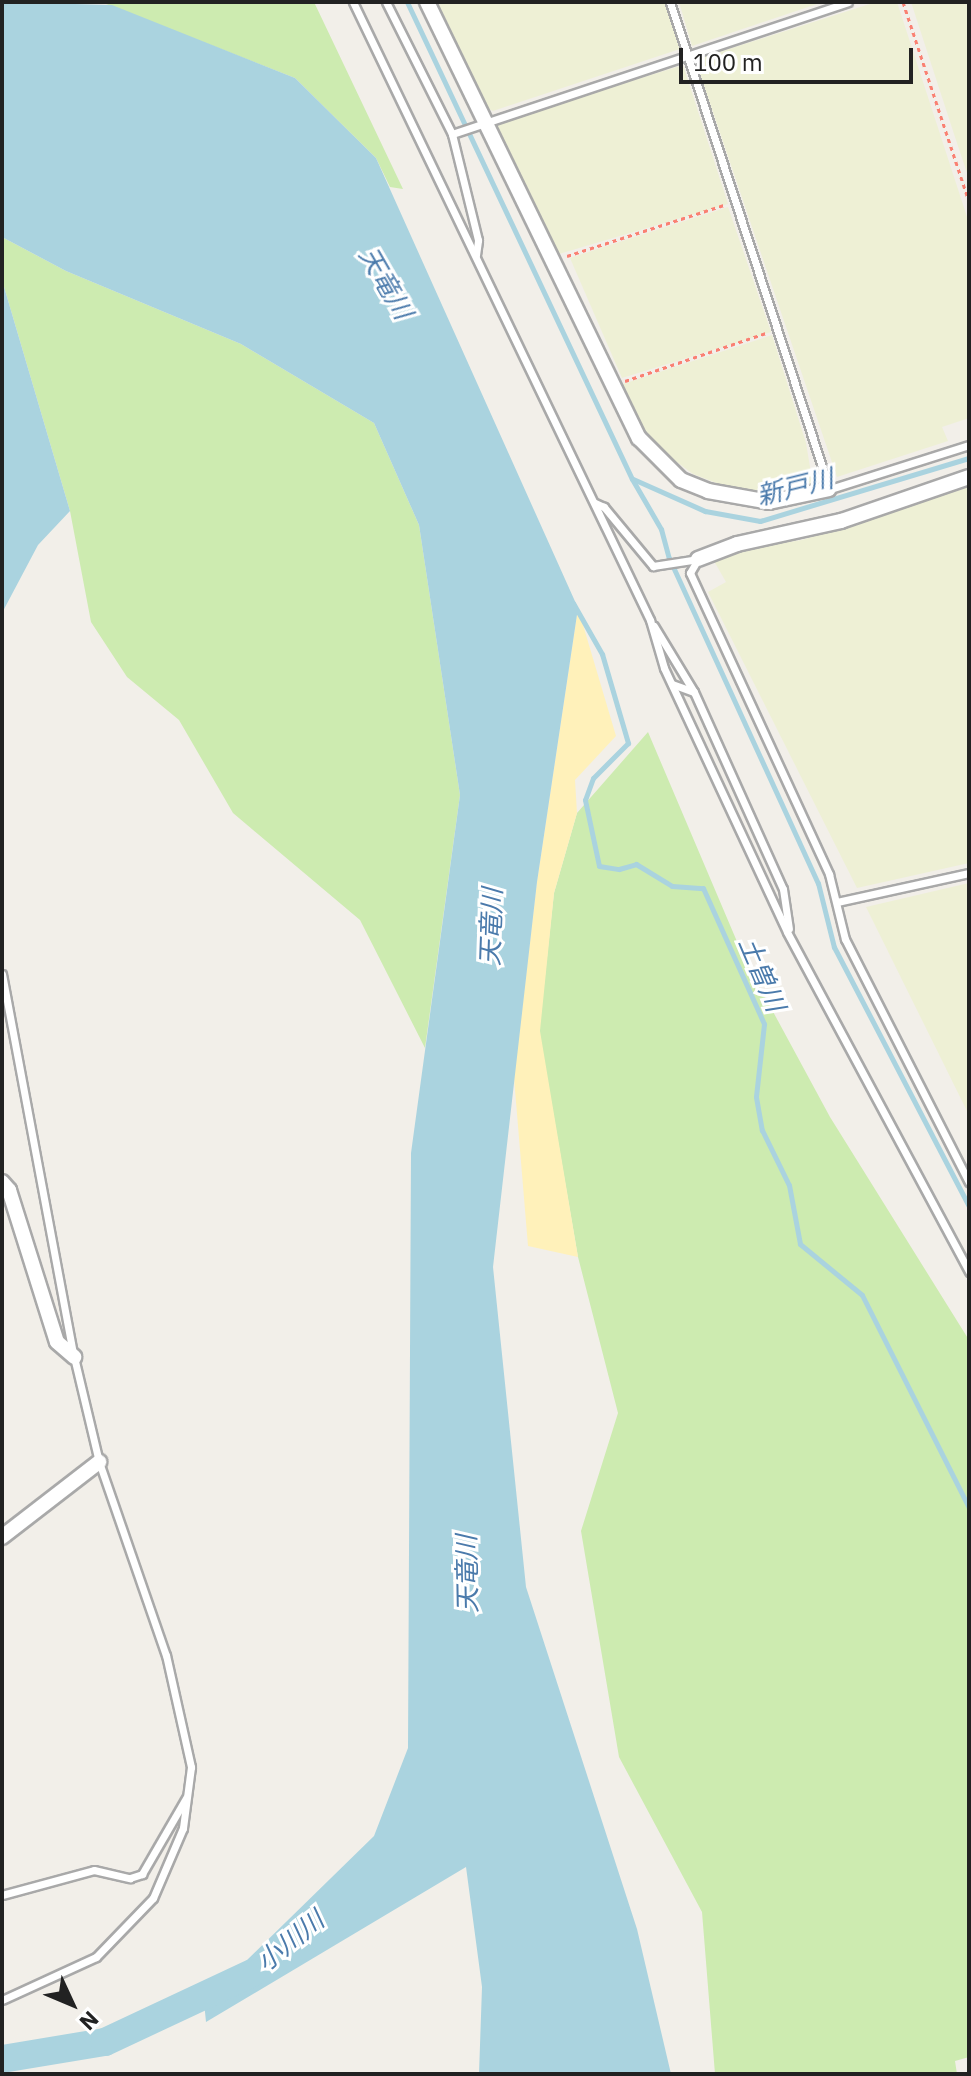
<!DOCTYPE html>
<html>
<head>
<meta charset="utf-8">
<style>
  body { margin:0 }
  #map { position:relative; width:971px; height:2076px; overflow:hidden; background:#f2efe9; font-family:"IBM Plex Sans","Noto Sans JP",sans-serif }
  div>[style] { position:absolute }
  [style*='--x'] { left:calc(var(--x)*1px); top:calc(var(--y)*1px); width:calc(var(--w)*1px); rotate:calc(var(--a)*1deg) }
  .farmland>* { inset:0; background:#eef0d5 }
  .grass>* { inset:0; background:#cdebb0 }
  .sand>* { inset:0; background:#fff1ba }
  .water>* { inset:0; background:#aad3df }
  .stream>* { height:5px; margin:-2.5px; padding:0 2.5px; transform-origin:2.5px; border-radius:2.5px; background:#aad3df }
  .river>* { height:28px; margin:-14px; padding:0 14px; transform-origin:14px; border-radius:14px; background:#aad3df }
  .path>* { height:3px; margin-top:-1.5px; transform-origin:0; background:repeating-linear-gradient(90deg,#fa8072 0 4px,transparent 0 8px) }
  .roads { filter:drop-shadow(2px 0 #a9a9a9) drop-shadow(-2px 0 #a9a9a9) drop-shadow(0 2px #a9a9a9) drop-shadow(0 -2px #a9a9a9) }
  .lane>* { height:7px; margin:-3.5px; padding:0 3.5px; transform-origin:3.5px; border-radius:3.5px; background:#fff }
  .street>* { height:14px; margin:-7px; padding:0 7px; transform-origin:7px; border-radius:7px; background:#fff }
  span { translate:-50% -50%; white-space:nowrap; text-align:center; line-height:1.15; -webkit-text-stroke:6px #fff; paint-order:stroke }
  .water-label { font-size:26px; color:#4a7aab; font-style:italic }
  .frame { position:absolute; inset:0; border:4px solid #222; pointer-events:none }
  .north { position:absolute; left:32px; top:1964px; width:80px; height:80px; -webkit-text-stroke:6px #fff; paint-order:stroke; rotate:134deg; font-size:22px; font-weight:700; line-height:32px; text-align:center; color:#222 }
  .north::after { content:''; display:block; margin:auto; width:28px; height:36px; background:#222; clip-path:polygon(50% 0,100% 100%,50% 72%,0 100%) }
  .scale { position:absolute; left:679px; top:48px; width:234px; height:36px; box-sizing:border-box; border:4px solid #222; border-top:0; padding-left:10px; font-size:24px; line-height:28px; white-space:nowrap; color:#222; -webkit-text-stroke:6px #fff; paint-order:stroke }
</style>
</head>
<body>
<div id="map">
  <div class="farmland">
    <i style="clip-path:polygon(454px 2px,665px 2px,680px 49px,493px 111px,487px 108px,436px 5px)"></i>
    <i style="clip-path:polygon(679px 2px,823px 2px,692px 46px)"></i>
    <i style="clip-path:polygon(876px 2px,897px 2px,969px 223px,969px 418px,942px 427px,948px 441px,837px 477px,697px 65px,704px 57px)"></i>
    <i style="clip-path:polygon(911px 2px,969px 2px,969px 179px,956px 140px)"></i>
    <i style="clip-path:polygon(683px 65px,728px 204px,559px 254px,496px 129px,499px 122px)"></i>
    <i style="clip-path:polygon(728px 207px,771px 332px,622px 378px,570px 258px)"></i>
    <i style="clip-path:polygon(772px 335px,806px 443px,813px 485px,766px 493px,732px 489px,693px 474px,651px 443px,620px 385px)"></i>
    <i style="clip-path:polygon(969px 487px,969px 863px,857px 888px,708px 592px,726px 582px,714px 561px,749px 548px,802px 540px)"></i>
    <i style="clip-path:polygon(969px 883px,969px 1115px,866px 907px)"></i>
  </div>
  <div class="grass">
    <i style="clip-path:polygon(101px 2px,314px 2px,403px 189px,390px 187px,376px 158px,295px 78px)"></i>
    <i style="clip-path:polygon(2px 237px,66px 271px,241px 344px,374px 423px,419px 525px,460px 795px,425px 1048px,360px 920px,233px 813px,179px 720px,127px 677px,91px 622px,70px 511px,2px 280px)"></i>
    <i style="clip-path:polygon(648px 732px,744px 958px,830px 1117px,969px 1340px,969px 2057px,955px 2061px,957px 2074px,715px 2074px,702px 1912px,619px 1757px,581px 1531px,618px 1413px,578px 1257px,539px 1031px,554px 893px,577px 813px)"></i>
  </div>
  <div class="sand">
    <i style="clip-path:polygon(578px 608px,616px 736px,575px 780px,577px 813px,554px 893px,540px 1031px,578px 1257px,528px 1246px,514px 1078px,537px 882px)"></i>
  </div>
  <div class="water">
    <i style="clip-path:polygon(2px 2px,112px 5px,295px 78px,376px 158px,578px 608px,537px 882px,493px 1267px,526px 1587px,637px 1929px,671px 2074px,479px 2074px,482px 1987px,466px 1867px,206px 2022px,204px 2002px,374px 1836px,408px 1748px,411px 1153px,460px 795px,419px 525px,374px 423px,241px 344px,66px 271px,2px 237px)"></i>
    <i style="clip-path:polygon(2px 280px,70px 511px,38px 545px,2px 613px)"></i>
  </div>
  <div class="stream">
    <i style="--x:407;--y:2;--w:527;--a:64.75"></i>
    <i style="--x:632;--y:479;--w:58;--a:59.9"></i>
    <i style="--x:661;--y:529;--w:30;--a:75"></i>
    <i style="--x:669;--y:558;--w:358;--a:65.4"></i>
    <i style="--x:818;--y:883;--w:66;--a:76"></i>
    <i style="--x:834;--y:947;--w:292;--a:62.5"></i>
    <i style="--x:633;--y:479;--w:79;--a:24"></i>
    <i style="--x:705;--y:511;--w:56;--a:10.3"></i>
    <i style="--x:760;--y:521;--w:218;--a:-16.8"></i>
    <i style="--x:573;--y:603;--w:59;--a:60.4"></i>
    <i style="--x:602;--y:654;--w:93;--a:73.7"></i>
    <i style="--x:628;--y:743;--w:49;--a:135"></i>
    <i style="--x:593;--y:778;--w:23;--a:110"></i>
    <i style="--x:585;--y:800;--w:67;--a:78"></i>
    <i style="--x:599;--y:866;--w:20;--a:9"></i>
    <i style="--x:619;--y:869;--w:18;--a:-16"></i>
    <i style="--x:636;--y:864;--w:42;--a:31.4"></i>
    <i style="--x:672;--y:886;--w:31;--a:4"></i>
    <i style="--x:703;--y:888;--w:149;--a:65.8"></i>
    <i style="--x:764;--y:1024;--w:73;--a:96.3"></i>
    <i style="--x:756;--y:1097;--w:34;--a:80"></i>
    <i style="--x:762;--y:1130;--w:61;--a:63.9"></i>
    <i style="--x:789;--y:1185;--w:60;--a:79.4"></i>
    <i style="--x:800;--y:1244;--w:80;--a:39.4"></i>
    <i style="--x:862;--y:1295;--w:238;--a:63.3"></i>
  </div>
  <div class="river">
    <i style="--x:2;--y:2059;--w:104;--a:-9.4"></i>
    <i style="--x:105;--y:2042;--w:162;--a:-25.1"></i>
  </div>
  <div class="path">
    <i style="--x:903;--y:2;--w:211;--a:71.7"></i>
    <i style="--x:567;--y:256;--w:165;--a:-18"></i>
    <i style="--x:625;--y:381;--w:149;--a:-18.8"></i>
  </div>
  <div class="roads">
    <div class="lane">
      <i style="--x:353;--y:2;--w:686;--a:64.33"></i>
      <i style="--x:650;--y:620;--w:50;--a:73.7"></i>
      <i style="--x:664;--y:668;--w:291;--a:65"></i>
      <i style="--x:787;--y:932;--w:386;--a:61.8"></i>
      <i style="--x:386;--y:2;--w:148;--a:63.4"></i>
      <i style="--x:670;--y:2;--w:511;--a:71.88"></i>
      <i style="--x:476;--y:255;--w:15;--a:-82"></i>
      <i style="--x:478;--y:240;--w:109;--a:-103.8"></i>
      <i style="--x:452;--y:134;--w:417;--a:-18.4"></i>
      <i style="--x:830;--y:489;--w:146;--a:-17.6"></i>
      <i style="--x:595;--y:503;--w:10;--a:24"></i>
      <i style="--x:604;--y:507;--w:77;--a:50.3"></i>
      <i style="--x:653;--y:566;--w:46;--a:-8.8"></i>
      <i style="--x:698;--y:559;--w:16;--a:120"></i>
      <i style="--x:690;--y:573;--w:332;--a:65.2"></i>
      <i style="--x:829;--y:874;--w:67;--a:76.2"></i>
      <i style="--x:845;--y:939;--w:273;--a:63"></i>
      <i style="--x:654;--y:626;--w:77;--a:58.8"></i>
      <i style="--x:672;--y:684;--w:23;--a:20"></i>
      <i style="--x:694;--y:692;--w:216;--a:65.7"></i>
      <i style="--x:783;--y:889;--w:40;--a:81.5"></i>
      <i style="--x:837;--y:902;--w:135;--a:-12.4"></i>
      <i style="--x:2;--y:974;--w:390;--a:79.4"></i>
      <i style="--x:74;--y:1357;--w:108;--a:76.6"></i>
      <i style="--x:99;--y:1462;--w:204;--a:70.9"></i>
      <i style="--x:166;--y:1655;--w:115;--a:77.4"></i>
      <i style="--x:191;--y:1767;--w:62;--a:97.5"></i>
      <i style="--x:183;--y:1828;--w:76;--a:113.2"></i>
      <i style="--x:153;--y:1898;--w:82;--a:134"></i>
      <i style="--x:96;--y:1957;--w:103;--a:155.4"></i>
      <i style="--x:2;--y:1895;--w:95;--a:-15.2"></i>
      <i style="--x:94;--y:1870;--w:37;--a:13"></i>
      <i style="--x:130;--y:1878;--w:13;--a:-18"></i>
      <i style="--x:142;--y:1874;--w:88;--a:-59.9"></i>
    </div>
    <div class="street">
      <i style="--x:427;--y:2;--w:485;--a:64.1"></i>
      <i style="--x:639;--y:438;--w:59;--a:45"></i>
      <i style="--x:681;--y:480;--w:29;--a:22"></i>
      <i style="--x:708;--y:491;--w:62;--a:10.2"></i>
      <i style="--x:769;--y:502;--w:61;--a:-12.2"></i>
      <i style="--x:698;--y:559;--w:42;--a:-21"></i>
      <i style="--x:737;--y:544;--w:107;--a:-12.5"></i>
      <i style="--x:841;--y:521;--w:135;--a:-19"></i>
      <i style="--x:2;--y:1182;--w:11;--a:49"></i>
      <i style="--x:9;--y:1190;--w:159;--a:72.5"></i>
      <i style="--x:57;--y:1342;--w:23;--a:41"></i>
      <i style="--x:2;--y:1537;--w:123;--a:-37.7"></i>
    </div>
  </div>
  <div class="water-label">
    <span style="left:386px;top:283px;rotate:60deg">天竜川</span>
    <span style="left:795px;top:487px;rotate:-14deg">新戸川</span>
    <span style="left:491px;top:927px;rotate:-88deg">天竜川</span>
    <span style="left:762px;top:974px;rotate:67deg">土曽川</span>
    <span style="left:467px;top:1574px;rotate:-91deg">天竜川</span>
    <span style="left:290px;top:1941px;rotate:-39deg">小川川</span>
  </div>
  <div class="frame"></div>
  <div class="north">N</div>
  <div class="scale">100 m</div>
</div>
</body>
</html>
